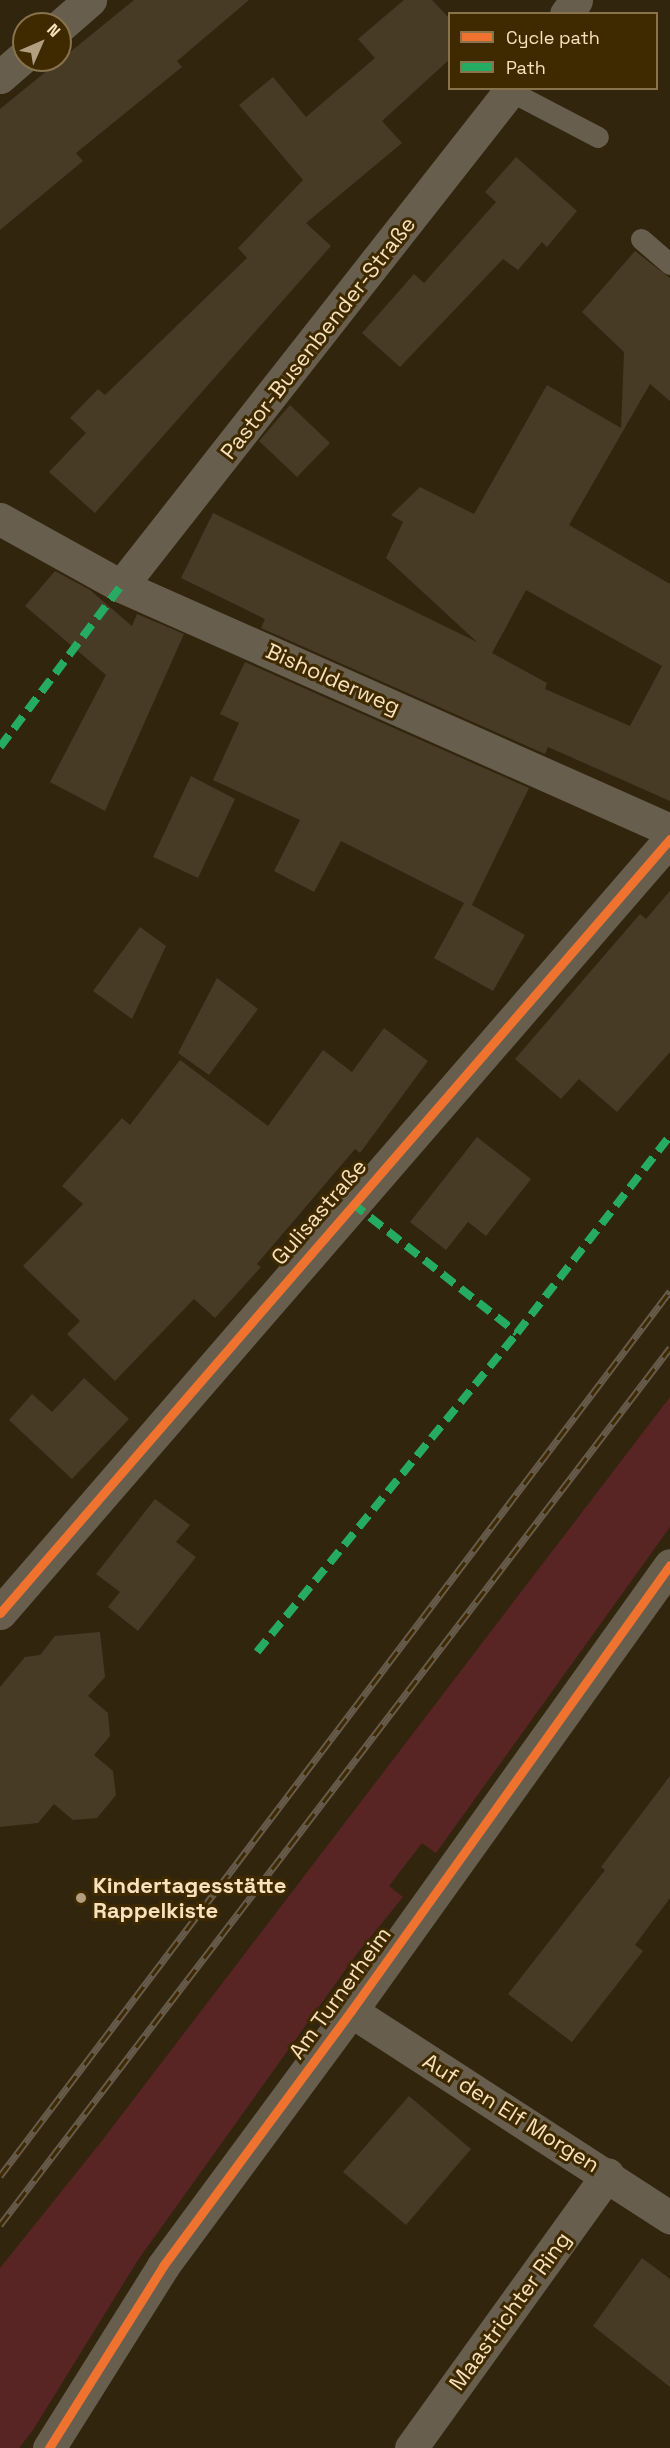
<!DOCTYPE html>
<html>
<head>
<meta charset="utf-8">
<style>
  body { margin:0 }
  #map { position:relative; width:670px; height:2448px; overflow:hidden; background:#31250e; font-family:"Space Grotesk",sans-serif }
  div>[style] { position:absolute }
  [style*='--x'] { left:calc(var(--x)*1px); top:calc(var(--y)*1px); width:calc(var(--w)*1px); rotate:calc(var(--a)*1deg) }
  .green>* { inset:0; background:#592424 }
  .building>* { inset:0; background:#473b25 }
  .lane>* { height:21px; margin:-10.5px; padding:0 10.5px; transform-origin:10.5px; border-radius:10.5px; background:#675e4e }
  .street>* { height:33px; margin:-16.5px; padding:0 16.5px; transform-origin:16.5px; border-radius:16.5px; background:#675e4e }
  .rail>* { height:7px; margin-top:-3.5px; transform-origin:0; background:repeating-linear-gradient(90deg,#3f2a00 0 14px,#675c4b 0 28px); box-sizing:border-box; border-block:2px solid #675c4b }
  .quiet>* { height:8px; margin-top:-4px; transform-origin:0; background:repeating-linear-gradient(90deg,#26ab63 0 15px,transparent 0 23px) }
  .cycleway>* { height:9px; margin:-4.5px; padding:0 4.5px; transform-origin:4.5px; border-radius:4.5px; background:#ef722f }
  .dots>* { width:16px; height:16px; translate:-50% -50%; box-sizing:border-box; border:3px solid #3f2a00; border-radius:50% }
  span { translate:-50% -50%; white-space:nowrap; text-align:center; line-height:1.15; -webkit-text-stroke:6px #3f2a00; paint-order:stroke }
  .street-label { font-size:22px; color:#f7e1be }
  .poi-label { font-size:22px; color:#f7e1be; font-weight:700 }
  .left { translate:0 -50%; text-align:left }
  .legend { position:absolute; left:448px; top:12px; width:210px; height:78px; box-sizing:border-box; background:#3f2a00; border:2px solid #89734c; margin:0; padding:8px 10px; list-style:none; font-size:18px; color:#f7e1be }
  .legend li { display:flex; align-items:center; gap:12px; height:30px }
  .legend b { width:30px; border:2px solid #89734c }
  .north { position:absolute; left:12px; top:12px; width:60px; height:60px; box-sizing:border-box; background:#3f2a00; border:2px solid #89734c; border-radius:50%; rotate:45deg; font-size:16px; font-weight:700; line-height:24px; text-align:center; color:#f7e1be }
  .north::after { content:''; display:block; margin:auto; width:21px; height:27px; background:#b29f80; clip-path:polygon(50% 0,100% 100%,50% 72%,0 100%) }
</style>
</head>
<body>
<div id="map">
  <div class="green">
    <i style="clip-path:polygon(670px 1397px,670px 1527px,436px 1853px,422px 1843px,389px 1886px,403px 1897px,356px 1955px,138px 2260px,33px 2430px,19px 2448px,0 2448px,0 2268px,101px 2142px)"></i>
  </div>
  <div class="building">
    <i style="clip-path:polygon(134px 0,249px 0,177px 61px,182px 67px,76px 153px,83px 161px,0 230px,0 109px)"></i>
    <i style="clip-path:polygon(404px 0,432px 0,450px 19px,450px 59px,382px 121px,402px 143px,306px 223px,331px 246px,95px 513px,49px 472px,86px 433px,70px 418px,98px 389px,105px 395px,247px 258px,238px 248px,303px 180px,239px 105px,273px 77px,306px 117px,375px 58px,358px 39px)"></i>
    <i style="clip-path:polygon(516px 157px,577px 211px,547px 247px,542px 242px,518px 270px,503px 259px,400px 367px,362px 333px,414px 274px,424px 283px,496px 202px,485px 192px)"></i>
    <i style="clip-path:polygon(evenodd,635px 251px,670px 278px,670px 401px,650px 384px,569px 525px,670px 584px,670px 801px,548px 747px,545px 754px,261px 628px,265px 619px,181px 578px,213px 513px,477px 642px,386px 558px,403px 522px,391px 515px,420px 487px,474px 514px,547px 385px,621px 428px,624px 352px,582px 312px,635px 251px,526px 590px,662px 666px,630px 726px,545px 689px,547px 683px,492px 653px,526px 590px)"></i>
    <i style="clip-path:polygon(290px 405px,330px 443px,297px 477px,259px 441px)"></i>
    <i style="clip-path:polygon(55px 571px,90px 590px,132px 626px,137px 614px,184px 634px,105px 811px,50px 782px,106px 675px,25px 606px)"></i>
    <i style="clip-path:polygon(245px 662px,529px 788px,472px 905px,525px 935px,493px 991px,434px 958px,464px 903px,341px 841px,314px 892px,274px 871px,300px 820px,213px 780px,239px 723px,220px 714px)"></i>
    <i style="clip-path:polygon(191px 776px,235px 799px,198px 878px,153px 857px)"></i>
    <i style="clip-path:polygon(670px 891px,670px 1052px,617px 1112px,579px 1079px,561px 1099px,515px 1059px,640px 914px,646px 919px)"></i>
    <i style="clip-path:polygon(140px 927px,166px 946px,132px 1019px,93px 991px)"></i>
    <i style="clip-path:polygon(217px 978px,258px 1009px,209px 1075px,178px 1053px)"></i>
    <i style="clip-path:polygon(384px 1028px,428px 1061px,360px 1153px,355px 1149px,257px 1264px,261px 1267px,215px 1318px,194px 1299px,115px 1381px,67px 1334px,80px 1321px,23px 1266px,83px 1204px,62px 1186px,122px 1118px,130px 1125px,180px 1060px,268px 1126px,323px 1050px,352px 1072px)"></i>
    <i style="clip-path:polygon(477px 1137px,531px 1179px,486px 1236px,468px 1222px,446px 1250px,410px 1222px)"></i>
    <i style="clip-path:polygon(84px 1378px,129px 1419px,72px 1479px,9px 1420px,32px 1394px,52px 1412px)"></i>
    <i style="clip-path:polygon(155px 1499px,190px 1525px,176px 1542px,196px 1557px,138px 1631px,108px 1607px,120px 1592px,96px 1574px)"></i>
    <i style="clip-path:polygon(100px 1632px,105px 1677px,88px 1696px,108px 1713px,110px 1736px,94px 1755px,113px 1771px,116px 1795px,97px 1818px,73px 1820px,54px 1804px,38px 1823px,0 1827px,0 1687px,25px 1657px,40px 1655px,55px 1636px)"></i>
    <i style="clip-path:polygon(670px 1776px,670px 1898px,635px 1945px,643px 1951px,572px 2042px,508px 1994px,605px 1870px,601px 1867px)"></i>
    <i style="clip-path:polygon(409px 2096px,471px 2149px,406px 2225px,343px 2172px)"></i>
    <i style="clip-path:polygon(642px 2258px,670px 2279px,670px 2387px,593px 2326px)"></i>
  </div>
  <div class="lane">
    <i style="--x:510;--y:91;--w:99;--a:27.6"></i>
    <i style="--x:641;--y:239;--w:38;--a:41"></i>
  </div>
  <div class="street">
    <i style="--x:566;--y:14;--w:17;--a:-54"></i>
    <i style="--x:60;--y:26;--w:40;--a:-41"></i>
    <i style="--x:0;--y:77;--w:32;--a:-41"></i>
    <i style="--x:0;--y:519;--w:138;--a:29"></i>
    <i style="--x:121;--y:586;--w:601;--a:23.96"></i>
    <i style="--x:121;--y:586;--w:633;--a:-51.86"></i>
    <i style="--x:0;--y:1613;--w:1024;--a:-49.12"></i>
    <i style="--x:351;--y:2011;--w:380;--a:32.9"></i>
    <i style="--x:49;--y:2448;--w:215;--a:-57.9"></i>
    <i style="--x:163;--y:2266;--w:317;--a:-53.6"></i>
    <i style="--x:351;--y:2011;--w:548;--a:-54.43"></i>
    <i style="--x:411;--y:2448;--w:337;--a:-54.3"></i>
  </div>
  <div class="rail">
    <i style="--x:0;--y:2176;--w:1110;--a:-52.87"></i>
    <i style="--x:0;--y:2225;--w:1104;--a:-52.62"></i>
  </div>
  <div class="quiet">
    <i style="--x:0;--y:747;--w:201;--a:-53.1"></i>
    <i style="--x:352;--y:1203;--w:210;--a:38.2"></i>
    <i style="--x:257;--y:1652;--w:412;--a:-50.8"></i>
    <i style="--x:517;--y:1333;--w:249;--a:-52.2"></i>
  </div>
  <div class="cycleway">
    <i style="--x:0;--y:1613;--w:1024;--a:-49.12"></i>
    <i style="--x:49;--y:2448;--w:215;--a:-57.9"></i>
    <i style="--x:163;--y:2266;--w:317;--a:-53.6"></i>
    <i style="--x:351;--y:2011;--w:548;--a:-54.43"></i>
  </div>
  <div class="dots">
    <i style="left:81px;top:1898px;background:#b29f80"></i>
  </div>
  <div class="street-label">
    <span style="left:318px;top:338px;rotate:-52deg">Pastor-Busenbender-Straße</span>
    <span style="left:333px;top:679px;rotate:24deg">Bisholderweg</span>
    <span style="left:319px;top:1212px;rotate:-49deg">Gulisastraße</span>
    <span style="left:340px;top:1993px;rotate:-54deg">Am Turnerheim</span>
    <span style="left:511px;top:2113px;rotate:32deg">Auf den Elf Morgen</span>
    <span style="left:510px;top:2311px;rotate:-54deg">Maastrichter Ring</span>
  </div>
  <div class="poi-label">
    <span class="left" style="left:93px;top:1898px">Kindertagesstätte<br>Rappelkiste</span>
  </div>
  <ul class="legend">
  <li><b style="height:8px;background:#ef722f"></b>Cycle path</li>
  <li><b style="height:8px;background:#26ab63"></b>Path</li>
  </ul>
  <div class="north">N</div>
</div>
</body>
</html>
